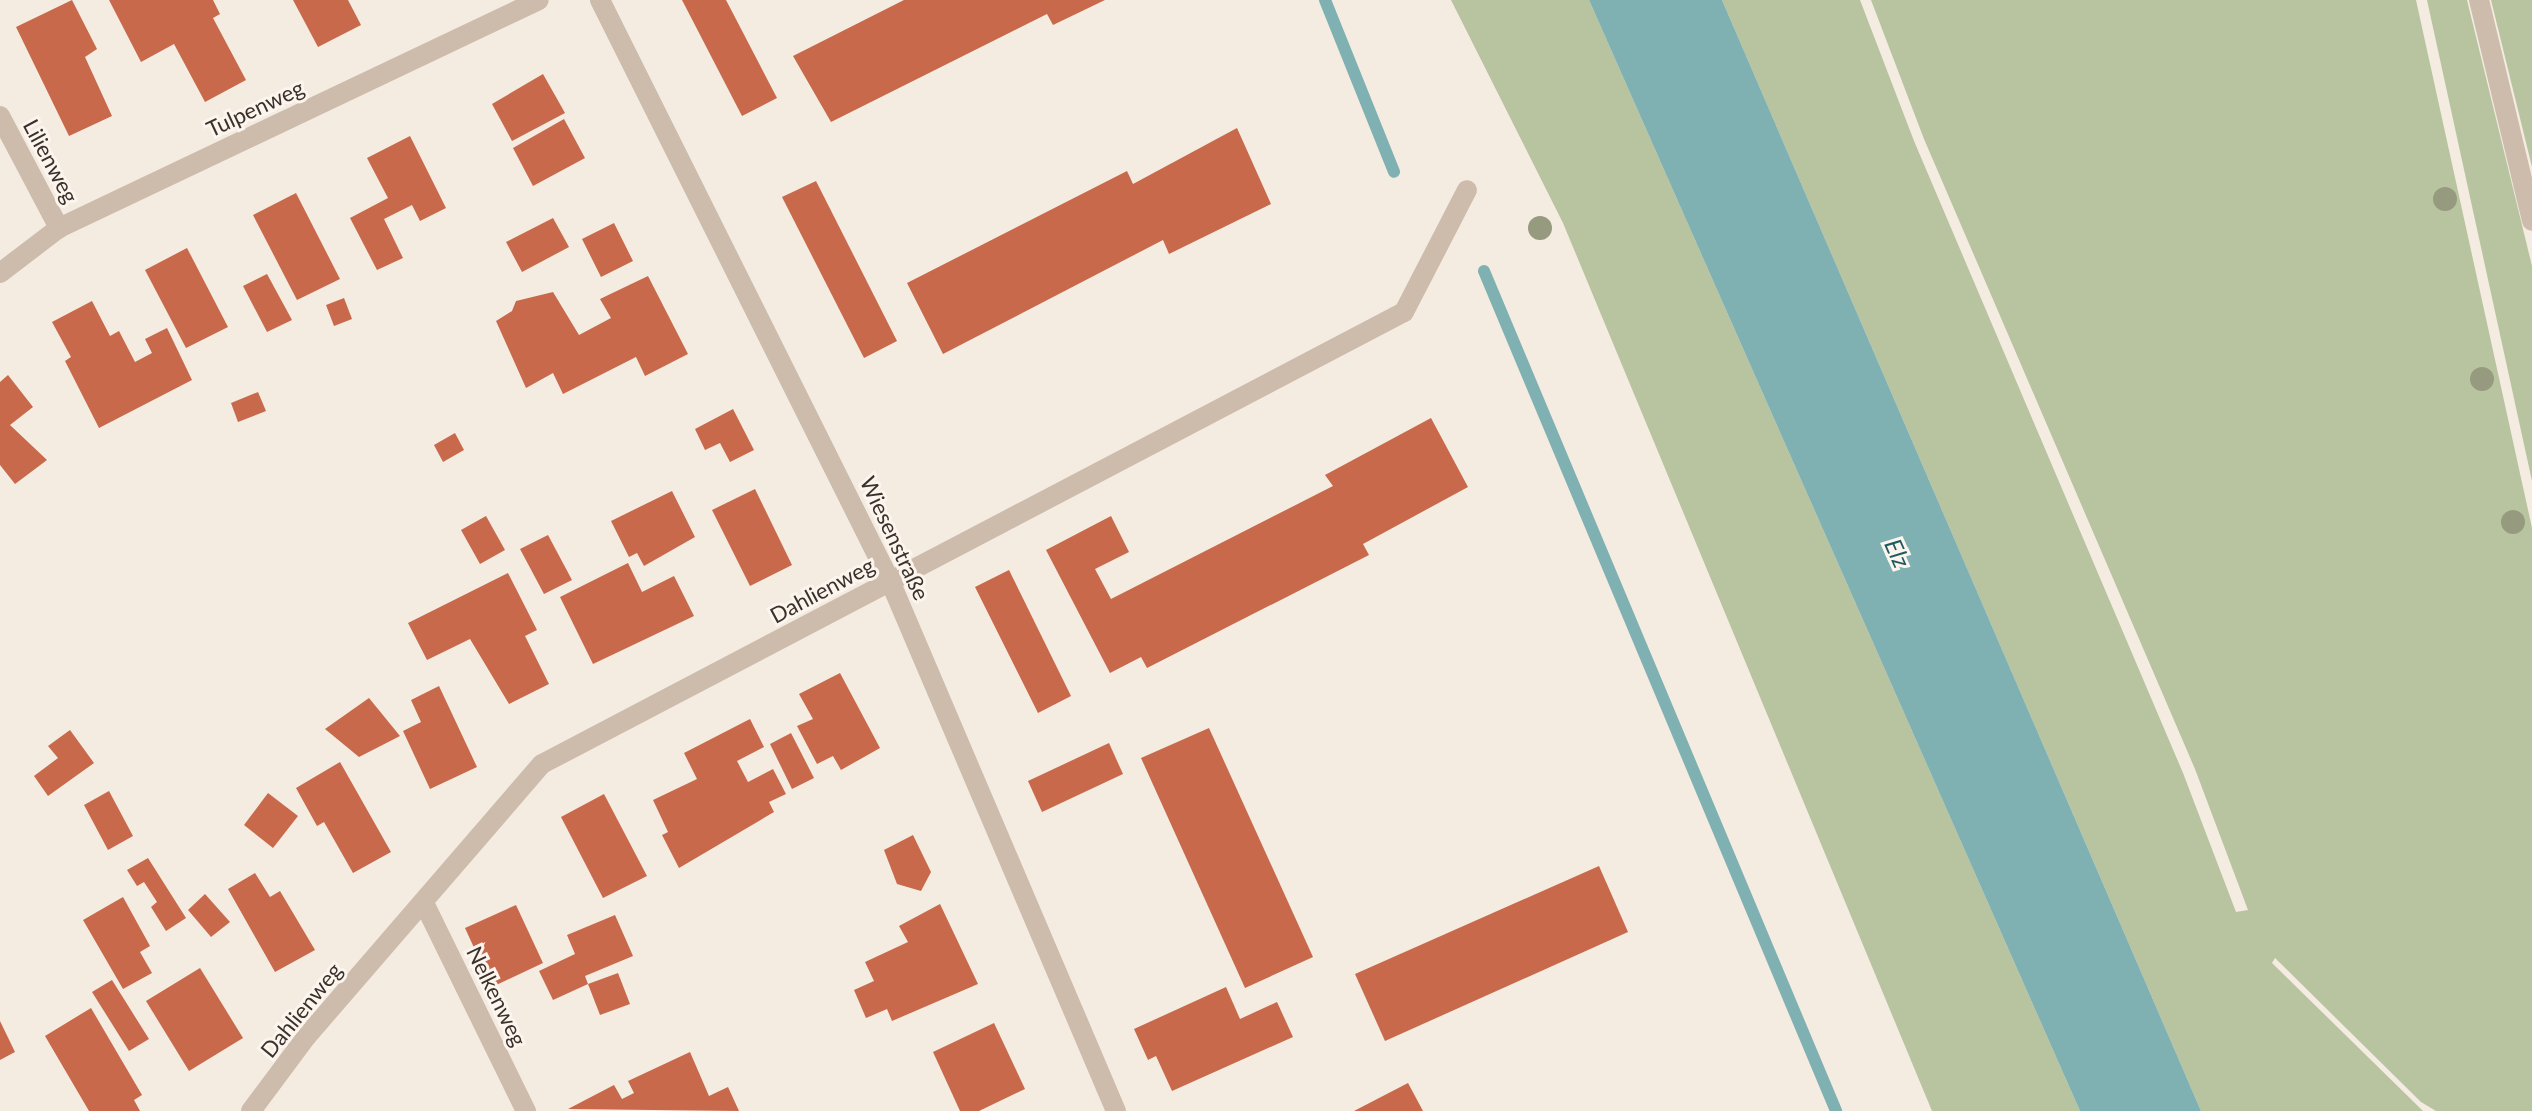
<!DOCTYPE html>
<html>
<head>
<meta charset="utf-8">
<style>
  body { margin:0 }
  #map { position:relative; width:2532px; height:1111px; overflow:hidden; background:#f4ebe1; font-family:Lato,sans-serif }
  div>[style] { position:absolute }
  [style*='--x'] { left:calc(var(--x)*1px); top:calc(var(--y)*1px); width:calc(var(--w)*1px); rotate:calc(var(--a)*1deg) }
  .green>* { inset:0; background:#b8c4a0 }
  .water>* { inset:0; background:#7fb0b2 }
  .stream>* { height:12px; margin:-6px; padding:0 6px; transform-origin:6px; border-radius:6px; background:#7fb0b2 }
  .building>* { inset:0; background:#c8694b }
  .minor>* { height:20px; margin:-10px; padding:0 10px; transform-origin:10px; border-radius:10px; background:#cdbbac }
  .trees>* { width:24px; height:24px; margin:-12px; border-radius:50%; background:#969b7f }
  span { translate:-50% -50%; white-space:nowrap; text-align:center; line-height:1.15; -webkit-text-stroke:6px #fbf5ee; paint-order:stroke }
  .street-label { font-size:22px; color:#3b302b }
  .water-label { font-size:24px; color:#1f5a5e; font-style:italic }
</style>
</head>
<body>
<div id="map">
  <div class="green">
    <i style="clip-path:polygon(1451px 0,1589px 0,2080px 1111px,1932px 1111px,1563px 223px)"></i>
    <i style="clip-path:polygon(1722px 0,1860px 0,1914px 141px,2183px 773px,2236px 912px,2248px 910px,2195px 769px,1924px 139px,1871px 0,2416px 0,2532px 528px,2532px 1111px,2436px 1111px,2421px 1102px,2275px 958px,2272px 963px,2423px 1111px,2201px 1111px)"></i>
    <i style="clip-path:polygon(2427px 0,2467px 0,2532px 266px,2532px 481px)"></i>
    <i style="clip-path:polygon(2491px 0,2532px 0,2532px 167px)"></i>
  </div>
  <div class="water">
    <i style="clip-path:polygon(1589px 0,1722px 0,2201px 1111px,2080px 1111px)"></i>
  </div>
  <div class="stream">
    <i style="--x:1325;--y:0;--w:185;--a:68.1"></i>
    <i style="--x:1484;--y:271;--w:911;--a:67.26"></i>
  </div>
  <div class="building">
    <i style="clip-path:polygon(72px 0,97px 49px,85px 57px,112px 116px,69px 136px,16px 27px)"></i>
    <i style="clip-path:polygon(109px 0,213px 0,220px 14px,213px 18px,246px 80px,205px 102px,174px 44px,141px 62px)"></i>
    <i style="clip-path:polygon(293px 0,348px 0,361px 25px,318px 47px)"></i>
    <i style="clip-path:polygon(682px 0,726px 0,777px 98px,742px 116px)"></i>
    <i style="clip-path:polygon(904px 0,1105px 0,1053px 25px,1047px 14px,831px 122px,793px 56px)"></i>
    <i style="clip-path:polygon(543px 74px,565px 113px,512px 141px,492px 104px)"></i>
    <i style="clip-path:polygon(564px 119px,585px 158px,533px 186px,513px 148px)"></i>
    <i style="clip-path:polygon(1237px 128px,1271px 204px,1169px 254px,1163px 240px,943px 354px,907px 283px,1127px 171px,1133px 184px)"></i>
    <i style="clip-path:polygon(410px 136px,446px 208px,420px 221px,412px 205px,384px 219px,403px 258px,377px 270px,350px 218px,388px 198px,367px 158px)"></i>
    <i style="clip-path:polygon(816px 181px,897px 341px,864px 358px,782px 197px)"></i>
    <i style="clip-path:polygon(296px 193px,340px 279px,297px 300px,253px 215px)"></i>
    <i style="clip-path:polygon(553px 218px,569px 247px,522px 272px,506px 242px)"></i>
    <i style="clip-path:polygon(614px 223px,633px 261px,601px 277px,582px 239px)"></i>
    <i style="clip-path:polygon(187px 248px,228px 327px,186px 348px,145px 270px)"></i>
    <i style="clip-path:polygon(267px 274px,292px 320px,267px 332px,243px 286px)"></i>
    <i style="clip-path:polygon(648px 276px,688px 354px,645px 376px,636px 357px,563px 394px,553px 373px,526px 388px,496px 321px,512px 311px,516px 301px,553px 292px,579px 335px,611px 318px,600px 299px)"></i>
    <i style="clip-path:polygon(344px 298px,352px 319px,334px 326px,326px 305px)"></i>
    <i style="clip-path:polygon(92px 301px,110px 336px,119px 331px,135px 362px,152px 353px,145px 339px,167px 328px,192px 380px,99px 428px,65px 361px,71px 357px,52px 322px)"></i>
    <i style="clip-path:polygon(8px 375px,33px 407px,10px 425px,47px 460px,15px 484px,0 465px,0 382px)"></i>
    <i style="clip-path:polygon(258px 392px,266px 411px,238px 422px,231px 403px)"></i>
    <i style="clip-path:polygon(733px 409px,754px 450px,730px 462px,720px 443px,705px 450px,695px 429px)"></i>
    <i style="clip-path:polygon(1431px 418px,1468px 487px,1363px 544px,1369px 555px,1147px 668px,1141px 657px,1110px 673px,1046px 550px,1111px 516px,1129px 552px,1095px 569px,1111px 599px,1333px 486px,1325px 475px)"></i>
    <i style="clip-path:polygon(455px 433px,464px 450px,443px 462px,434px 445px)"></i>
    <i style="clip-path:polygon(755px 489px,792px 565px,750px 586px,712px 510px)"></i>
    <i style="clip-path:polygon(672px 491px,695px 537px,644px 566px,637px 553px,629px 557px,611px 521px)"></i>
    <i style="clip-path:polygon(486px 516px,505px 550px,480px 564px,461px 530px)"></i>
    <i style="clip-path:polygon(548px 535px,572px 580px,544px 594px,520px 549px)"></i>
    <i style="clip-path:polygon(628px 563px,642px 592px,674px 576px,694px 616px,593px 664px,560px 597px)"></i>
    <i style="clip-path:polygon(1009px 570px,1071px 696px,1038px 713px,975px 587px)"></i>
    <i style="clip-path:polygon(508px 573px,537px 630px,525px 636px,549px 684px,509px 704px,470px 639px,427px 660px,408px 623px)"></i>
    <i style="clip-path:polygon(840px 673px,880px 748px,841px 770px,833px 756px,817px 764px,797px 726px,813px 719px,799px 694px)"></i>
    <i style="clip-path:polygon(439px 686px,477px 767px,430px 789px,403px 731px,421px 722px,411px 700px)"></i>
    <i style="clip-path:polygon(369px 698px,400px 736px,359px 757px,325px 729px)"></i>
    <i style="clip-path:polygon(750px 719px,764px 747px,737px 761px,748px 782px,773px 769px,786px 794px,769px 802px,774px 812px,679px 868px,662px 835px,668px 832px,653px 800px,697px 779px,684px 753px)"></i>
    <i style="clip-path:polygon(1209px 728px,1313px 957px,1245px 988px,1141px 758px)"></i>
    <i style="clip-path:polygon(70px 730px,94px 763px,48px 796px,34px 776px,58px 758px,48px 746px)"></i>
    <i style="clip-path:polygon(791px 733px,814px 778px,792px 789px,770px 744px)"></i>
    <i style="clip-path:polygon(1109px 743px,1123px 774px,1042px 812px,1028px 781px)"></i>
    <i style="clip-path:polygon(340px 762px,391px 852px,353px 873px,324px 822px,317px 826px,296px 788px)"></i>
    <i style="clip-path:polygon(109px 791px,133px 836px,108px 850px,84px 805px)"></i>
    <i style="clip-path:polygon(268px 793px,298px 816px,273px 848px,244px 825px)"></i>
    <i style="clip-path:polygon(604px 794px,647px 876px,603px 898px,561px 817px)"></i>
    <i style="clip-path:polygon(913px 835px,931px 872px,921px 891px,897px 884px,884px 850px)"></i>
    <i style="clip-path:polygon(148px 858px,186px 918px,166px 931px,151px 907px,157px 902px,144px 882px,137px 886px,127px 870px)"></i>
    <i style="clip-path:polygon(1599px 866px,1628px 932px,1385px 1041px,1355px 974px)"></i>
    <i style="clip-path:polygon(255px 873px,270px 897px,280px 891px,315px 950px,275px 972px,228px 889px)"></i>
    <i style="clip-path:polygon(205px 894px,230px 922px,211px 937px,188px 910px)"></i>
    <i style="clip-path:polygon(123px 897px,150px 946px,140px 952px,152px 973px,123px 989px,83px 920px)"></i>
    <i style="clip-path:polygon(940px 904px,978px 984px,892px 1021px,887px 1009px,866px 1018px,854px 990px,874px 981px,865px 962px,908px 942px,899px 926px)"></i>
    <i style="clip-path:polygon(516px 905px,543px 963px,492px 987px,465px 928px)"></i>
    <i style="clip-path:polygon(615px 915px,633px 956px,585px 976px,588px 984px,618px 973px,630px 1004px,600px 1015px,588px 984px,553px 1000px,539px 971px,575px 954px,567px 935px)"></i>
    <i style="clip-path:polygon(200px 968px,243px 1038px,189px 1071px,146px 1001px)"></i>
    <i style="clip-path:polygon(112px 980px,149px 1039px,129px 1051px,92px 992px)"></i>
    <i style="clip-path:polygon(1226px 987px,1240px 1019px,1277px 1002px,1293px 1037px,1172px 1091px,1156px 1056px,1148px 1060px,1134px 1029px)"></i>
    <i style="clip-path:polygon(91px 1008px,142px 1095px,134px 1100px,140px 1111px,89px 1111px,45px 1036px)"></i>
    <i style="clip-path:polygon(0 1021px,15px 1052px,0 1060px)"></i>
    <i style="clip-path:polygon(994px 1023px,1025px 1089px,979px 1111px,960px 1111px,933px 1052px)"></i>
    <i style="clip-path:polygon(690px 1052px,709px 1096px,728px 1087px,739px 1111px,568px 1109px,614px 1085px,622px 1099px,634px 1093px,628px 1081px)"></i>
    <i style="clip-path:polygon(1408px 1083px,1423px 1111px,1354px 1111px)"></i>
  </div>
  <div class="minor">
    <i style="--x:600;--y:0;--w:649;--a:63.47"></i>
    <i style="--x:890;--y:581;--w:576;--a:66.91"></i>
    <i style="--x:2479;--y:0;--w:227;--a:76.5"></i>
    <i style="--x:0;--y:116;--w:127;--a:62.2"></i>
    <i style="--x:0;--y:273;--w:74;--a:-37.3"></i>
    <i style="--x:59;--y:228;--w:531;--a:-25.41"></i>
    <i style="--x:424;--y:903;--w:232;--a:63.9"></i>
    <i style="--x:251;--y:1111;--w:94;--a:-53.3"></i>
    <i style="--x:307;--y:1036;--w:359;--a:-49.2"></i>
    <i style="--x:542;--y:764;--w:973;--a:-27.67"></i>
    <i style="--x:1404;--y:312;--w:137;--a:-62.7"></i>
  </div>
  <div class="trees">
    <i style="left:2445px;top:199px"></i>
    <i style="left:1540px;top:228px"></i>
    <i style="left:2482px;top:379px"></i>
    <i style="left:2513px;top:522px"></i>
  </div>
  <div class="street-label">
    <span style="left:255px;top:108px;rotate:-25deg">Tulpenweg</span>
    <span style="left:51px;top:161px;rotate:62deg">Lilienweg</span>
    <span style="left:895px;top:538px;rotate:65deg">Wiesenstraße</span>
    <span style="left:822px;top:590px;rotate:-28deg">Dahlienweg</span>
    <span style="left:497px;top:996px;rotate:64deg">Nelkenweg</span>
    <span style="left:301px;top:1010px;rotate:-51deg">Dahlienweg</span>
  </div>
  <div class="water-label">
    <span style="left:1898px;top:553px;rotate:66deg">Elz</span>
  </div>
</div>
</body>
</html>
